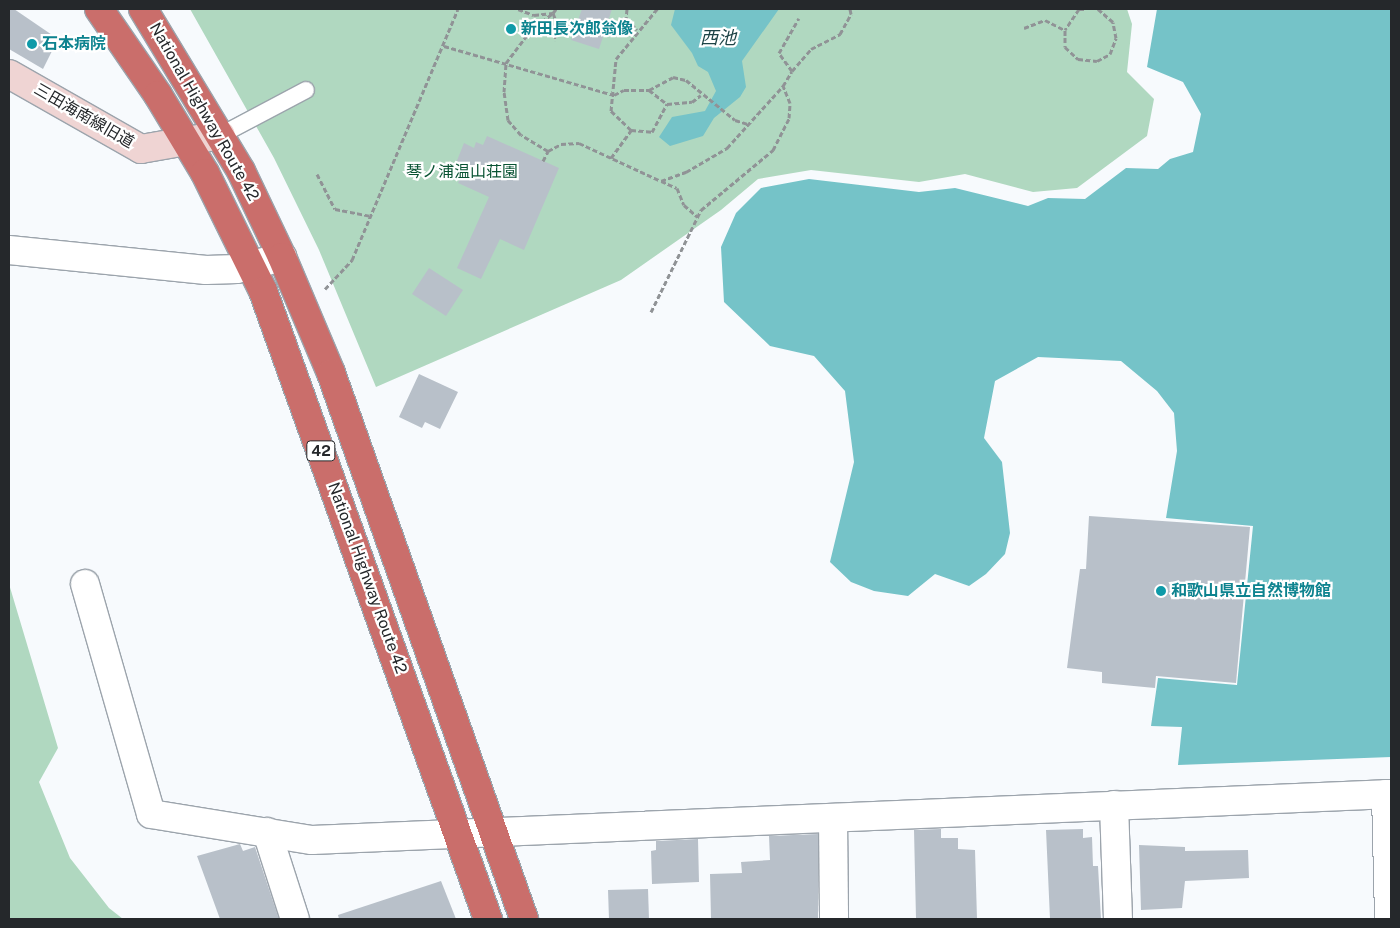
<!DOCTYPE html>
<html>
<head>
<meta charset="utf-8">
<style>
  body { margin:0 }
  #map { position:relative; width:1400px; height:928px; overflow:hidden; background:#f7fafd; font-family:"Public Sans","Noto Sans JP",sans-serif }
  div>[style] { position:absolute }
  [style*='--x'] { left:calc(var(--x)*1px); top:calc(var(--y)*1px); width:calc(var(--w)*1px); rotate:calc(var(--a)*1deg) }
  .green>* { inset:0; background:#b0d8c0 }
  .water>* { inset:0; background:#75c3c8 }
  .building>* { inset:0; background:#b8c0c9 }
  .path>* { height:3px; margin-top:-1.5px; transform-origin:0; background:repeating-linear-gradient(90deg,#909396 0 5px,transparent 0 7.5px) }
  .roads { filter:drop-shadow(1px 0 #9ca4ac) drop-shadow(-1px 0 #9ca4ac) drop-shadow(0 1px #9ca4ac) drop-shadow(0 -1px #9ca4ac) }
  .lane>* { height:16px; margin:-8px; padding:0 8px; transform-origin:8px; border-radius:8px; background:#fff }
  .street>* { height:28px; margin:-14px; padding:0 14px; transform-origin:14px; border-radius:14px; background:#fff }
  .secondary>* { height:28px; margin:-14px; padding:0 14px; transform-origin:14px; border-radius:14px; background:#efd4d3 }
  .highway>* { height:28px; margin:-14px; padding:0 14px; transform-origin:14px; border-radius:14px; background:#ca6e6b }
  .dots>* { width:14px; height:14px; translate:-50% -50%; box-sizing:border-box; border:2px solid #fff; border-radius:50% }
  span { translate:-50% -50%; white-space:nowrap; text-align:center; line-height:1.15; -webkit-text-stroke:4.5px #fff; paint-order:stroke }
  .shield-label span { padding:1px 4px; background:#fff; border:1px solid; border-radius:4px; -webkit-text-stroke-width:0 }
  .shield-label { font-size:15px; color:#25282b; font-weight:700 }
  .culture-label { font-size:16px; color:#0d838f; font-weight:700 }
  .left { translate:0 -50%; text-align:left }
  .street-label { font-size:16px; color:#25282b }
  .park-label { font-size:16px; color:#095333 }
  .water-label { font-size:18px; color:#1d4346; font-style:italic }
  .frame { position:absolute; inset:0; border:10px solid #25282b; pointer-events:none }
</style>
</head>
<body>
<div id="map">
  <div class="green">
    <i style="clip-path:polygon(190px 9px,1127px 9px,1132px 24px,1127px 72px,1154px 99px,1147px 136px,1077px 188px,1033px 192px,965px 174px,919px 182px,811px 170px,758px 179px,721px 210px,621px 280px,376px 387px,319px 250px,274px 158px)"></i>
    <i style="clip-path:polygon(9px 584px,58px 748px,39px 782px,70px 858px,109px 908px,123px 919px,9px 919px)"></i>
  </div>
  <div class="water">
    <i style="clip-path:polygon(675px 9px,779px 9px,742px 61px,746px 87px,740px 97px,714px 118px,703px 136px,670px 146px,659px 137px,672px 117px,705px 111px,716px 91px,708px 72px,698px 66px,692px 53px,671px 25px)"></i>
    <i style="clip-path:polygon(1157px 9px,1391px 9px,1391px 757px,1178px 765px,1182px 727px,1151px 726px,1158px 678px,1237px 685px,1253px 526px,1166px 518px,1177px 451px,1174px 413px,1157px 391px,1121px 361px,1038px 357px,995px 381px,984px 438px,1002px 462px,1010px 533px,1005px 554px,986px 574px,969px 586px,935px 574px,908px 596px,874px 591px,851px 582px,830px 562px,854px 462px,845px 391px,814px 356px,770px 346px,724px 302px,721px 247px,736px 213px,761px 188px,809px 179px,919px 192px,955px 188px,1028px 206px,1048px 198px,1085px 199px,1126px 168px,1158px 169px,1170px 159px,1193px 152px,1201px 114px,1183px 82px,1147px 67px)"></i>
  </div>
  <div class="building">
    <i style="clip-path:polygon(9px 9px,14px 9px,58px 39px,43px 69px,9px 49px)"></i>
    <i style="clip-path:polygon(582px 9px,612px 9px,599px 49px,571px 40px)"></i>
    <i style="clip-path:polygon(487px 136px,559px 168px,524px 250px,500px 239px,481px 279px,457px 268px,489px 197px,458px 183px,465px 167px,456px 163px,464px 143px,474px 148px,476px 142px,483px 145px)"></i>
    <i style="clip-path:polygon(429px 268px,463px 290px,446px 316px,412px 294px)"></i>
    <i style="clip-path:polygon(419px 374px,458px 392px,440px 429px,425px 422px,422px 428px,399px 417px)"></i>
    <i style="clip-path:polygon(1089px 516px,1250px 527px,1236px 683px,1156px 676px,1155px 688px,1102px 683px,1102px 672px,1067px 668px,1080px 569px,1086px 569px)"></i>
    <i style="clip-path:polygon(941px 829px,941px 838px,958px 838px,958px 849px,975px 850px,977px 919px,916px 919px,914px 830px)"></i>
    <i style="clip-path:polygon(1083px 829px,1083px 838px,1092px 837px,1093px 866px,1098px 866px,1101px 919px,1050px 919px,1046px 830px)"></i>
    <i style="clip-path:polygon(818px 834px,818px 919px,711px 919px,710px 874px,742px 873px,741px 862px,770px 860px,769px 836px)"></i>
    <i style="clip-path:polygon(698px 839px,699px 882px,652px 884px,651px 851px,656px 850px,656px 841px)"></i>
    <i style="clip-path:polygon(240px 844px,243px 851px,255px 847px,279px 919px,220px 919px,197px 856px)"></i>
    <i style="clip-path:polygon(1139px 845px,1185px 847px,1185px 851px,1248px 850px,1249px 878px,1185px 881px,1182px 908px,1141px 910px)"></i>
    <i style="clip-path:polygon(441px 881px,456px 919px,339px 919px,338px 915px)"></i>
    <i style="clip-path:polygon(648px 889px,649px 919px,609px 919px,608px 890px)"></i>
  </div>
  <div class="path">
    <i style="--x:518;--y:9;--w:17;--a:21"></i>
    <i style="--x:534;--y:15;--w:19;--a:-6"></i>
    <i style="--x:553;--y:13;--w:5;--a:-53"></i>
    <i style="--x:627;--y:9;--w:9;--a:96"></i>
    <i style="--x:626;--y:18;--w:16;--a:47"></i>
    <i style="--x:1084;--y:9;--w:5;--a:180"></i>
    <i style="--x:1079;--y:9;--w:25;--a:124"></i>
    <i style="--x:1065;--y:30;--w:17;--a:90"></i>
    <i style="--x:1065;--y:47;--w:18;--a:43"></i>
    <i style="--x:1078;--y:59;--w:19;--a:6"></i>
    <i style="--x:1097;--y:61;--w:15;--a:-28"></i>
    <i style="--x:1110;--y:54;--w:17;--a:-69"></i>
    <i style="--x:1116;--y:38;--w:16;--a:-101"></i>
    <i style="--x:1113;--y:22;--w:20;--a:-139"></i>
    <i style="--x:1024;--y:28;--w:22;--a:-21"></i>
    <i style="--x:1045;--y:20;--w:22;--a:27"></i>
    <i style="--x:444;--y:46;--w:177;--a:16.1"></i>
    <i style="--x:614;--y:95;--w:11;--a:-27"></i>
    <i style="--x:624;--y:90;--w:25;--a:0"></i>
    <i style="--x:649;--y:90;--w:27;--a:-28"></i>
    <i style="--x:673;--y:77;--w:13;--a:13"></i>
    <i style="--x:686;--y:80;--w:63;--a:39.2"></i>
    <i style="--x:735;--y:120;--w:14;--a:17"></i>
    <i style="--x:792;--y:71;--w:29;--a:-49"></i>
    <i style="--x:811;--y:49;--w:33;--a:-27"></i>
    <i style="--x:840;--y:34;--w:23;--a:-61"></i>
    <i style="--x:851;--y:14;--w:5;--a:-101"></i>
    <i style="--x:649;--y:90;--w:23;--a:38"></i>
    <i style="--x:631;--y:130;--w:21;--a:5"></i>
    <i style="--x:652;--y:132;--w:32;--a:-62"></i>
    <i style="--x:667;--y:104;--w:25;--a:-5"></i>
    <i style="--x:692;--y:102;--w:11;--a:-38"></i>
    <i style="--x:548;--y:151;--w:31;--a:-149"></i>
    <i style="--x:521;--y:135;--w:20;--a:-131"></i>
    <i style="--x:508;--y:120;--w:28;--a:-98"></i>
    <i style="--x:504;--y:92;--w:29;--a:-86"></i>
    <i style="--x:506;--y:63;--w:40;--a:-53"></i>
    <i style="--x:530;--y:31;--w:29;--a:-38"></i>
    <i style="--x:553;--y:13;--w:14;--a:69"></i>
    <i style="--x:558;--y:26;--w:15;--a:106"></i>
    <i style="--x:611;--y:158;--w:34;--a:-54"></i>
    <i style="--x:631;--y:130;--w:28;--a:-136"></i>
    <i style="--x:611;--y:111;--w:52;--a:-84.5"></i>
    <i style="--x:616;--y:59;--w:65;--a:-50.6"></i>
    <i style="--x:543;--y:161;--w:11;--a:-63"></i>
    <i style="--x:548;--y:151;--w:15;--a:-28"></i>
    <i style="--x:561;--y:144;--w:18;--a:-3"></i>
    <i style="--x:579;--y:143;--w:90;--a:24.9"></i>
    <i style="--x:661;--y:181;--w:27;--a:-20"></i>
    <i style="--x:686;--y:172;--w:48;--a:-30.3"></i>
    <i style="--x:727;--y:148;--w:84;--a:-47.9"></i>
    <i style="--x:783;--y:86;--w:17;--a:-59"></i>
    <i style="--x:792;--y:71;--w:22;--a:-126"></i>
    <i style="--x:779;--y:53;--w:40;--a:-60.3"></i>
    <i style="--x:317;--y:174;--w:39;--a:63"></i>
    <i style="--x:335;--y:209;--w:36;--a:11"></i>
    <i style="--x:661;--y:181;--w:17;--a:24"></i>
    <i style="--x:677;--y:188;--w:18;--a:68"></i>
    <i style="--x:684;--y:205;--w:18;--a:41"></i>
    <i style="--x:325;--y:289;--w:40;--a:-47"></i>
    <i style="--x:352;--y:260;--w:272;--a:-67.1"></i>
    <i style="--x:651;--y:312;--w:114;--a:-63.9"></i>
    <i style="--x:701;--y:210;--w:94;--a:-39.8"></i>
    <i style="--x:773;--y:150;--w:36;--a:-63"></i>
    <i style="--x:789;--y:118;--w:15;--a:-86"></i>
    <i style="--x:790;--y:103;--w:18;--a:-112"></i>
  </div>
  <div class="roads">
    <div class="lane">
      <i style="--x:221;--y:135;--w:96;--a:-27.9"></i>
    </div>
    <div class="street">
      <i style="--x:9;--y:250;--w:198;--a:5.8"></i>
      <i style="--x:206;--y:270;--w:31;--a:-2"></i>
      <i style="--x:237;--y:269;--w:47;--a:-14.9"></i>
      <i style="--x:85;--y:584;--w:239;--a:74"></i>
      <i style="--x:151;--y:814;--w:163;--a:9.2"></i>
      <i style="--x:312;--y:840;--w:1080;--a:-2.44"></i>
      <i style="--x:1386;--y:794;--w:125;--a:88.6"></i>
      <i style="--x:1114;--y:805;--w:114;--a:88"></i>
      <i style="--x:833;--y:818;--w:101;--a:89.4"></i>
      <i style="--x:267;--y:832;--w:91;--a:72.2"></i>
    </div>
    <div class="secondary">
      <i style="--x:9;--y:74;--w:152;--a:29.6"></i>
      <i style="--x:141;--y:149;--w:81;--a:-9.9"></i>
    </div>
    <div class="highway">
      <i style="--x:99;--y:9;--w:104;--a:55.5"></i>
      <i style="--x:158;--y:95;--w:91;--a:58.9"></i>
      <i style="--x:205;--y:173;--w:131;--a:63.8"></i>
      <i style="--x:263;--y:291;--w:667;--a:70.29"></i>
      <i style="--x:143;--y:9;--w:189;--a:58.8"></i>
      <i style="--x:241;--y:171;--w:95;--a:64.5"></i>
      <i style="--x:282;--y:257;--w:126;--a:67.1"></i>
      <i style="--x:331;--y:373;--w:579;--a:70.53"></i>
    </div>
  </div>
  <div class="dots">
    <i style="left:511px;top:29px;background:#0f9aa8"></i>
    <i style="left:32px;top:44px;background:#0f9aa8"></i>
    <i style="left:1161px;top:591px;background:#0f9aa8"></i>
  </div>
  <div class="shield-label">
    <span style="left:321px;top:451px">42</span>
  </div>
  <div class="culture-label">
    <span class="left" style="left:521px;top:29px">新田長次郎翁像</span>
    <span class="left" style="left:42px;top:44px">石本病院</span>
    <span class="left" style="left:1171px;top:591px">和歌山県立自然博物館</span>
  </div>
  <div class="street-label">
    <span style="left:204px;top:112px;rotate:60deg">National Highway Route 42</span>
    <span style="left:84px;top:116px;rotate:30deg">三田海南線旧道</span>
    <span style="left:367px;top:578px;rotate:70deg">National Highway Route 42</span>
  </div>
  <div class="park-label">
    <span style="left:462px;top:172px">琴ノ浦温山荘園</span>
  </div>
  <div class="water-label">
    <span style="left:718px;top:38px">西池</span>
  </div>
  <div class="frame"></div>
</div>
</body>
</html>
